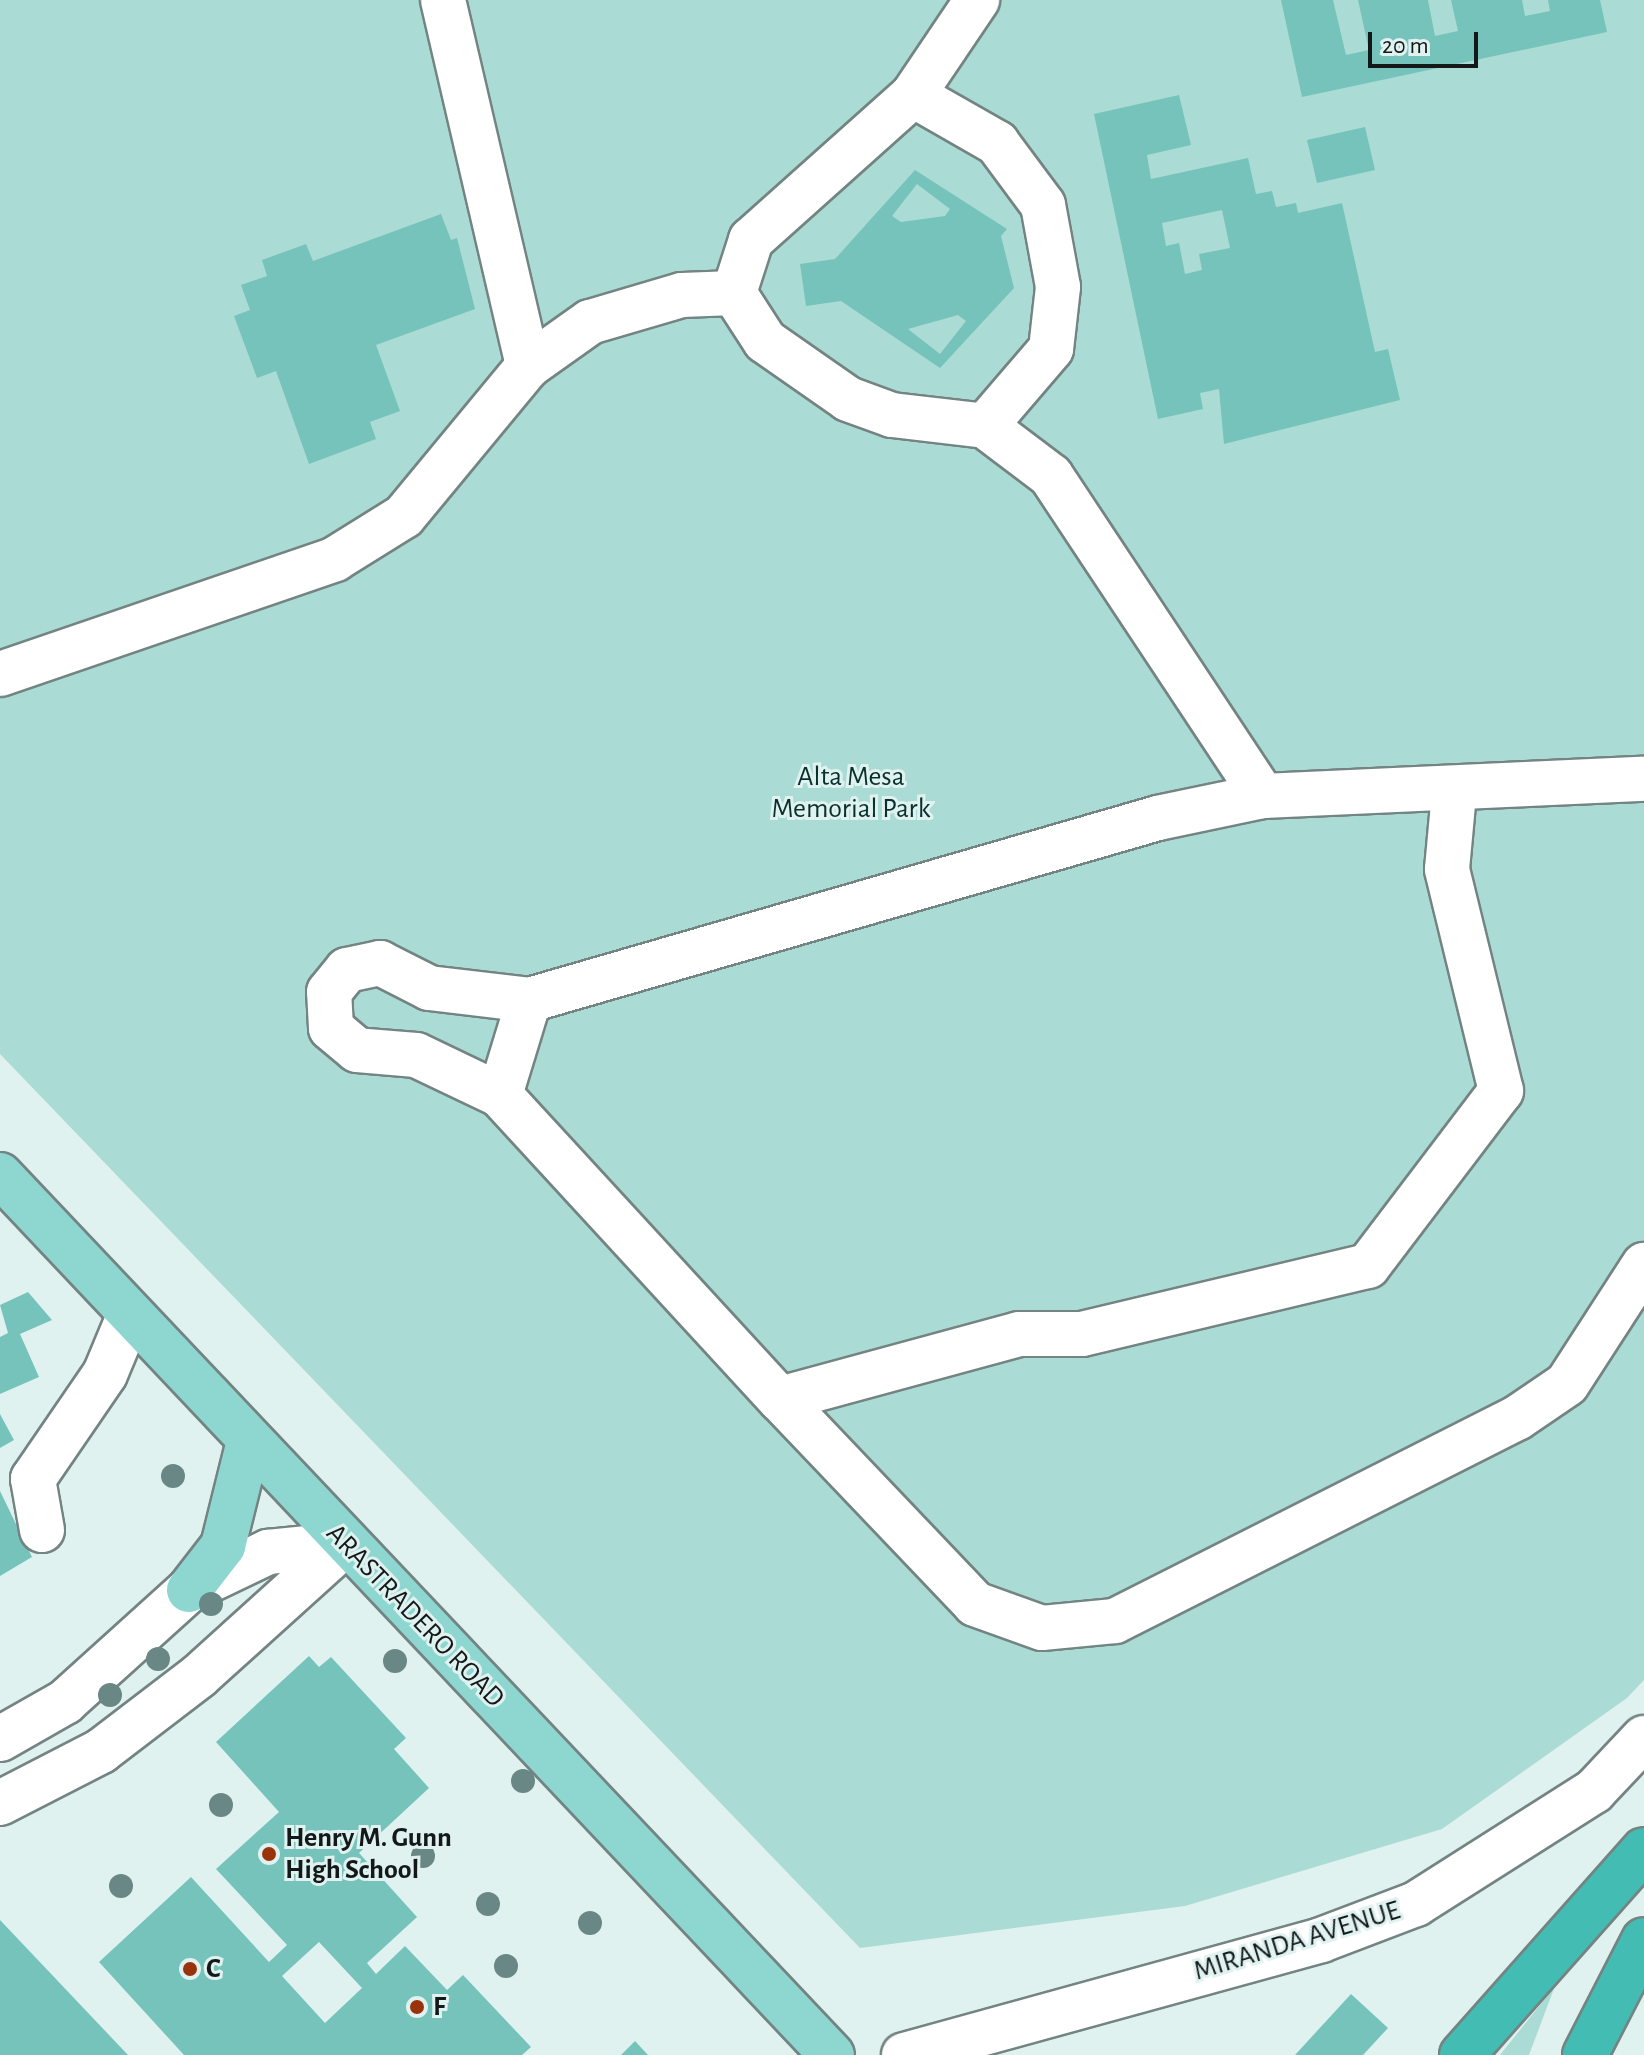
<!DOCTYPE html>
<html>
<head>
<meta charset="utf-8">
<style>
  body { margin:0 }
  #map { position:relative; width:1644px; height:2055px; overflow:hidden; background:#e0f2f0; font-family:"Alegreya Sans",sans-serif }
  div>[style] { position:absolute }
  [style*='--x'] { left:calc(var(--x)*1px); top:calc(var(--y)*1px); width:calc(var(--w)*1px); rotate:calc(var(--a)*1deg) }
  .green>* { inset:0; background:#abdbd5 }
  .building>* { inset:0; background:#76c3bc }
  .roads { filter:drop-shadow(2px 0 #738482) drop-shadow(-2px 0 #738482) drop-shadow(0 2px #738482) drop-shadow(0 -2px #738482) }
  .minor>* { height:44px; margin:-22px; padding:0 22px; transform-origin:22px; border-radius:22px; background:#fff }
  .major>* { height:44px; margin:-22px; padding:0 22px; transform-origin:22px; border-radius:22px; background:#8ed7d1 }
  .highway>* { height:44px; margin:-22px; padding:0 22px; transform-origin:22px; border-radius:22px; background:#43bdb3 }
  .trees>* { width:24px; height:24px; margin:-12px; border-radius:50%; background:#698785 }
  .dots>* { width:22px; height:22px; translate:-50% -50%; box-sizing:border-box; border:4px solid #e0f2f0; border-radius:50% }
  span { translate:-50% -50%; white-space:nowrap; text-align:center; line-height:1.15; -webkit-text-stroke:6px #e0f2f0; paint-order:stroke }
  .park-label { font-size:28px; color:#08302d }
  .street-label { font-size:28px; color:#121918 }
  .poi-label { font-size:28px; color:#121918; font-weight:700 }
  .left { translate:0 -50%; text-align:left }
  .scale { position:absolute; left:1368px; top:32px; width:110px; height:36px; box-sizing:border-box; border:4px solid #121918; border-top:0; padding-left:10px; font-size:24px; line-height:28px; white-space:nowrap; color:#121918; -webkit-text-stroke:6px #e0f2f0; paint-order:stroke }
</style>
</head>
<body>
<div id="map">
  <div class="green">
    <i style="clip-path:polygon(0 0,1644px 0,1644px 1680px,1627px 1698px,1442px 1829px,1185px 1906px,860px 1948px,0 1054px)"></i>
    <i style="clip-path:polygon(1555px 1986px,1529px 2055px,1500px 2055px)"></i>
  </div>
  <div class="building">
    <i style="clip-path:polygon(1281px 0,1333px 0,1346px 55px,1369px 50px,1358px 0,1428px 0,1435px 36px,1458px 31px,1451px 0,1522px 0,1525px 16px,1550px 11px,1548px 0,1600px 0,1607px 32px,1302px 97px)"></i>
    <i style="clip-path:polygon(evenodd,1179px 95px,1191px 145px,1147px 155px,1151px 179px,1248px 158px,1256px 194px,1272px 191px,1276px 207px,1296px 203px,1298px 213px,1342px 203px,1375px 352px,1388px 349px,1400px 400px,1224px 444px,1219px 389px,1200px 393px,1203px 409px,1158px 419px,1094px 114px,1179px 95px,1222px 210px,1230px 248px,1199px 254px,1202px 270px,1185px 274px,1179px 243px,1166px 246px,1162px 223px,1222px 210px)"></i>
    <i style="clip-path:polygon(1365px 127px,1375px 170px,1317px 183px,1307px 140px)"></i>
    <i style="clip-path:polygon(evenodd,915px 170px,1007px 229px,1001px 236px,1014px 288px,940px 368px,841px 301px,806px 306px,800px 264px,835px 259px,915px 170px,917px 184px,950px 209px,945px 216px,901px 222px,892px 216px,917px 184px,915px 170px,958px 315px,966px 321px,940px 354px,908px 329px,958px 315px)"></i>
    <i style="clip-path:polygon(441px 214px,451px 240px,457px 238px,475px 309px,376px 345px,400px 411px,370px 422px,376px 439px,309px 464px,276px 371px,257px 378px,234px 316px,250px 310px,241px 285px,267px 276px,262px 260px,306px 244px,313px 261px)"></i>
    <i style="clip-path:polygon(28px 1292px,52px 1320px,20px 1334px,39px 1377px,0 1394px,0 1337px,8px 1333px,0 1305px)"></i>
    <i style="clip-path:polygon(0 1414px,14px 1440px,0 1448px)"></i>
    <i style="clip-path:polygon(0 1491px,32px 1557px,0 1576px)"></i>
    <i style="clip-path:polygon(evenodd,309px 1656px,319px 1667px,331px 1657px,406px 1738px,394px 1749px,429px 1788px,359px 1853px,417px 1917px,367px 1963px,376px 1974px,405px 1946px,447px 1990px,463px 1975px,531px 2047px,522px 2055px,184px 2055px,99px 1962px,191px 1877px,269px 1962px,287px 1945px,216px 1869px,279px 1812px,216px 1742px,309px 1656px,319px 1942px,362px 1988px,325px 2023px,282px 1976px,319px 1942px)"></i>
    <i style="clip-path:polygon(0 1920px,128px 2055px,0 2055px)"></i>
    <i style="clip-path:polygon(1351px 1994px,1388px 2028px,1363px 2055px,1295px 2055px)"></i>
    <i style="clip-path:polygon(635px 2041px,648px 2055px,621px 2055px)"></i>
  </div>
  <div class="roads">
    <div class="minor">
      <i style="--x:443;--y:0;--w:376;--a:76.9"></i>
      <i style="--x:913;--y:95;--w:115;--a:-56"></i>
      <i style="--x:734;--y:293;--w:56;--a:-72.2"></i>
      <i style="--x:751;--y:240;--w:217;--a:-41.8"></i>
      <i style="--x:913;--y:95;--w:97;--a:29.7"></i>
      <i style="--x:997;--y:143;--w:77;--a:53.4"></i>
      <i style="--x:1043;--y:205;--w:83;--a:79.6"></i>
      <i style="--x:1058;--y:287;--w:62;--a:96.4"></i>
      <i style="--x:1051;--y:349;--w:101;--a:130.6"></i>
      <i style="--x:0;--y:674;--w:354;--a:-18.9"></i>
      <i style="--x:335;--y:559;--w:81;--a:-31.9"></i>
      <i style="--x:404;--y:516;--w:195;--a:-50.4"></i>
      <i style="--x:528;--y:366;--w:76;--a:-35.4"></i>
      <i style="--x:590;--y:322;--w:96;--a:-16.4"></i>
      <i style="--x:682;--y:295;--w:52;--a:-2.2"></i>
      <i style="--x:734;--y:293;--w:57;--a:57.1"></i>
      <i style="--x:765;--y:341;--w:101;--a:34.9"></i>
      <i style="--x:848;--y:399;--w:47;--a:20"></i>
      <i style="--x:892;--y:415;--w:94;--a:6.7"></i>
      <i style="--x:985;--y:426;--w:83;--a:37.1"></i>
      <i style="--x:1051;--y:476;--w:384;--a:56.5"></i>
      <i style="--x:1263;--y:796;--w:107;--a:168.2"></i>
      <i style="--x:1158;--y:818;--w:655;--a:163.86"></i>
      <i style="--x:529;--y:1000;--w:99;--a:107"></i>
      <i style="--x:500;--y:1095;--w:413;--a:47.4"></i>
      <i style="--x:780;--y:1399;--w:283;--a:46.4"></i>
      <i style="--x:975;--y:1604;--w:71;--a:19.7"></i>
      <i style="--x:1042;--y:1628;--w:73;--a:-5.5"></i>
      <i style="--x:1115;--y:1621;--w:450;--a:-26.8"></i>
      <i style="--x:1517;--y:1418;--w:60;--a:-34.2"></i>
      <i style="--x:1567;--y:1384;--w:142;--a:-57.1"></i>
      <i style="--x:1263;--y:796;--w:381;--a:-2.6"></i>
      <i style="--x:500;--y:1095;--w:93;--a:-154.5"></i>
      <i style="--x:416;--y:1055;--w:59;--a:-175.2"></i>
      <i style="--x:357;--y:1050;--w:34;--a:-140"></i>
      <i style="--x:331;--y:1028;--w:36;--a:-93"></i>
      <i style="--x:329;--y:992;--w:28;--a:-51"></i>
      <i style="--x:347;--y:970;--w:34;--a:-12"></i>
      <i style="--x:380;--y:963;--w:55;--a:27"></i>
      <i style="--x:429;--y:988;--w:101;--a:6.8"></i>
      <i style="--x:780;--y:1399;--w:248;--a:-15.2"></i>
      <i style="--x:1019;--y:1334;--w:63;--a:0"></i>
      <i style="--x:1082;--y:1334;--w:294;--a:-13.4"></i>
      <i style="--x:1368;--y:1266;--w:220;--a:-52.8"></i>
      <i style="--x:1501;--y:1091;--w:228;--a:-103.7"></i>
      <i style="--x:1447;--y:869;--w:76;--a:-84.7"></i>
      <i style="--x:42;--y:1530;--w:52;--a:-100"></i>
      <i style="--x:33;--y:1479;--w:127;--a:-55.6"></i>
      <i style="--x:105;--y:1374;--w:65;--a:-67.4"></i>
      <i style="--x:0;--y:1739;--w:75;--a:-29.6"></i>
      <i style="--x:65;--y:1702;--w:167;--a:-42.1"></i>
      <i style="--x:189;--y:1590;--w:88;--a:-25.7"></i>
      <i style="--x:268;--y:1552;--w:77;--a:-5.9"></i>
      <i style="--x:0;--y:1803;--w:114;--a:-27.2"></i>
      <i style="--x:101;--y:1751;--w:123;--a:-37.4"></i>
      <i style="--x:199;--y:1676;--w:197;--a:-42.1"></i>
      <i style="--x:904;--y:2055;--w:433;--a:-15.4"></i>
      <i style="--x:1321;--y:1940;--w:102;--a:-20.8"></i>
      <i style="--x:1416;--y:1904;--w:211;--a:-32.4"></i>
      <i style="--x:1594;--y:1791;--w:73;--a:-46.7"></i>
    </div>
    <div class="major">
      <i style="--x:0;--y:1175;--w:1211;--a:46.61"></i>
      <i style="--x:189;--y:1590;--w:56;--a:-52.3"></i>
      <i style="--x:223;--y:1546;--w:108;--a:-76.1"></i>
    </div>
    <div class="highway">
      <i style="--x:1462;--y:2055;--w:274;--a:-48.4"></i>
      <i style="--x:1585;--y:2055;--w:129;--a:-62.8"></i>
    </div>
  </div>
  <div class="trees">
    <i style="left:173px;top:1476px"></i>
    <i style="left:211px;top:1604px"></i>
    <i style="left:158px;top:1659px"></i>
    <i style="left:395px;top:1661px"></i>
    <i style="left:110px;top:1695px"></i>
    <i style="left:523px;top:1781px"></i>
    <i style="left:221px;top:1805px"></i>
    <i style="left:423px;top:1856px"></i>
    <i style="left:121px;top:1886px"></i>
    <i style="left:488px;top:1904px"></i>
    <i style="left:590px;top:1923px"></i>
    <i style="left:506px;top:1966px"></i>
  </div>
  <div class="dots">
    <i style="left:269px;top:1854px;background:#99330c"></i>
    <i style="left:190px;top:1969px;background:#99330c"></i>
    <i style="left:417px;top:2007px;background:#99330c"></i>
  </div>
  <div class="park-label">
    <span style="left:851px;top:793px">Alta Mesa<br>Memorial Park</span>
  </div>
  <div class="street-label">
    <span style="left:415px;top:1616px;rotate:46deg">ARASTRADERO ROAD</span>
    <span style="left:1297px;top:1941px;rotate:-17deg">MIRANDA AVENUE</span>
  </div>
  <div class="poi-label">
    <span class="left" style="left:285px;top:1854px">Henry M. Gunn<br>High School</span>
    <span class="left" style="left:206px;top:1969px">C</span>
    <span class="left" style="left:433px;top:2007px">F</span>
  </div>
  <div class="scale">20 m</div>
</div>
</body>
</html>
